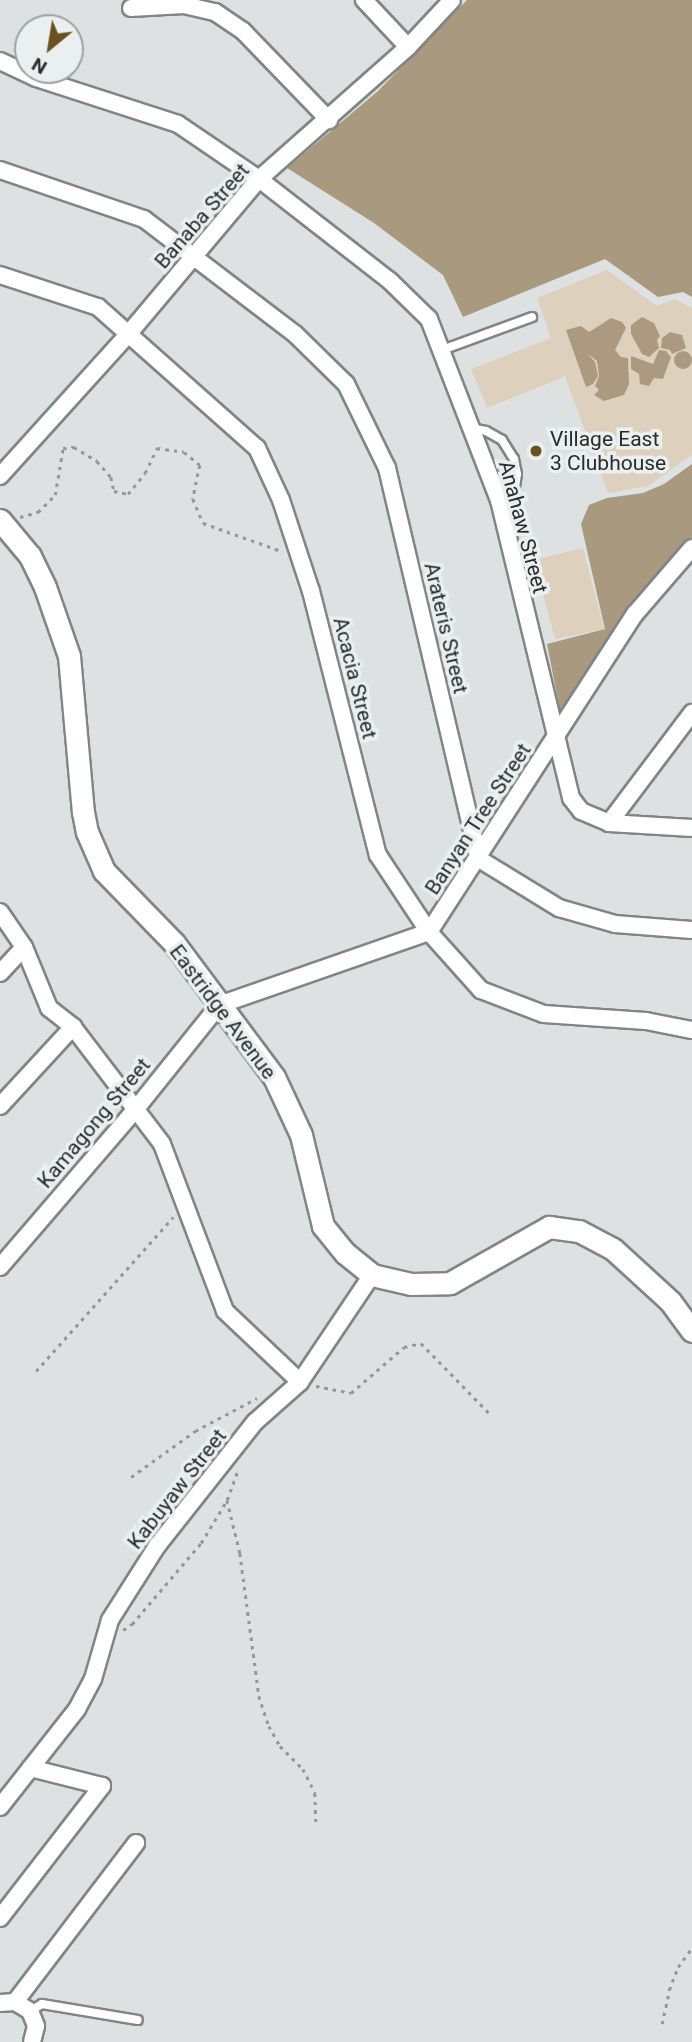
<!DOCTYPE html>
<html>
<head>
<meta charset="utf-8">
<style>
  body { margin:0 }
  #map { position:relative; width:692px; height:2042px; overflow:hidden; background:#dde1e2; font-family:Roboto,sans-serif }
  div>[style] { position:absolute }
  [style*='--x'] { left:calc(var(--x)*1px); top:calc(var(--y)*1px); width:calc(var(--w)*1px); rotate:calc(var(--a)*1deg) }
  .green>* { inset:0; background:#ddd1be }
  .forest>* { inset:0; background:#a9997e }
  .water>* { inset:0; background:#ab9a80 }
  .round { border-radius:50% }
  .path>* { height:2.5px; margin-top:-1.25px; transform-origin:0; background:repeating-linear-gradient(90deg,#949798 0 3.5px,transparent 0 8.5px) }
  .roads { filter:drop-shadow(2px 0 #818586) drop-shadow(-2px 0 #818586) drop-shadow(0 2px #818586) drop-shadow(0 -2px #818586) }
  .lane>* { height:8px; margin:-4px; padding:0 4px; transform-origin:4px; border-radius:4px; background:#fff }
  .street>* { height:16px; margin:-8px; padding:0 8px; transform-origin:8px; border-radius:8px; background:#fff }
  .secondary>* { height:21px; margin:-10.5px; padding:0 10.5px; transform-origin:10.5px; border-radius:10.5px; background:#fff }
  .dots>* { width:19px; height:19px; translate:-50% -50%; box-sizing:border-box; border:4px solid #eaefef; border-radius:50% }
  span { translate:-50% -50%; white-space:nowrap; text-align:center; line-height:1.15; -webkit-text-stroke:7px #eaefef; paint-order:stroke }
  .street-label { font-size:21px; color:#2a2b2b }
  .poi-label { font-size:21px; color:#2a2b2b }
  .left { translate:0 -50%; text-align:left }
  .north { position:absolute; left:14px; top:14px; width:70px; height:70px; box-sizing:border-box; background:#eaefef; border:2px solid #9da1a1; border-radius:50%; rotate:210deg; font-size:19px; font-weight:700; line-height:28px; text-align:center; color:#2a2b2b }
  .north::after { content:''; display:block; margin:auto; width:24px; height:32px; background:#6b5122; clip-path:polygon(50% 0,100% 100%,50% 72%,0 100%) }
</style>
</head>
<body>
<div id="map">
  <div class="green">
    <i style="clip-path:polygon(607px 270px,657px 306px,675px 299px,692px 308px,692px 455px,648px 486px,608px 493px,563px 371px,564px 377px,487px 408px,471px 369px,551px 338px,537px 298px)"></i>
    <i style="clip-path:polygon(583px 548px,604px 629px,555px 639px,534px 560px)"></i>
  </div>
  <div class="forest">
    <i style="clip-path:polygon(467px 0,692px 0,692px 297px,683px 292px,658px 297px,605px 259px,463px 317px,443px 275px,374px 223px,287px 168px,378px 91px)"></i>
    <i style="clip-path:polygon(692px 464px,692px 537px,627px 611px,569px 715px,561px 716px,547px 644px,605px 629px,581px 524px,589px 505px,607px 498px,643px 493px,664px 484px)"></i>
  </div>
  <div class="water">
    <i style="clip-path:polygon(642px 317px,654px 323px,660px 336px,657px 340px,659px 348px,649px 357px,642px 354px,631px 334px,631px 325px)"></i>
    <i style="clip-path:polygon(611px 318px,622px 322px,626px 328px,615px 350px,621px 357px,628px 358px,629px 384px,624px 395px,604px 401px,594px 395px,599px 390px,595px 386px,599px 376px,597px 361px,588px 354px,595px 362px,598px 376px,593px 384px,586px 387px,566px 330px,581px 326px,589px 332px)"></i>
    <i style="clip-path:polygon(670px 332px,682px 335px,686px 348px,672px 354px,670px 350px,661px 348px,662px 338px)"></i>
    <i style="clip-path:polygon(659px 350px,666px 351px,671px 357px,663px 379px,654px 378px,649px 386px,640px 384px,639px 374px,631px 369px,631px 356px,653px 364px)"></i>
    <i class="round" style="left:674px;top:351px;width:18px;height:18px"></i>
  </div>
  <div class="path">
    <i style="--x:20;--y:517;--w:19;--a:-16"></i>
    <i style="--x:38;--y:512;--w:24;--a:-45"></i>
    <i style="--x:55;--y:495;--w:48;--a:-80.3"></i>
    <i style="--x:63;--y:448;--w:11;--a:-5"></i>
    <i style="--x:74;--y:447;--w:27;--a:31"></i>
    <i style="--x:97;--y:461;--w:21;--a:49"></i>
    <i style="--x:111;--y:477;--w:14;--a:78"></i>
    <i style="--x:114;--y:491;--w:14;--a:12"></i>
    <i style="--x:128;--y:494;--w:27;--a:-51"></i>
    <i style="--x:145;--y:473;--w:28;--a:-64"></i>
    <i style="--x:157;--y:448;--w:27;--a:8"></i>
    <i style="--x:184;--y:452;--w:21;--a:39"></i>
    <i style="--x:200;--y:465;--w:35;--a:102"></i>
    <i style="--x:193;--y:499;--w:26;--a:67"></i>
    <i style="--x:203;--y:523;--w:83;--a:19.7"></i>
    <i style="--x:36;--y:1371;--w:206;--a:-48.3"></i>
    <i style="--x:316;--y:1386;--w:36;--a:11"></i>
    <i style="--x:351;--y:1393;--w:70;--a:-41"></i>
    <i style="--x:404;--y:1347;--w:17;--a:-13"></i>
    <i style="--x:421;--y:1343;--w:100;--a:45.8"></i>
    <i style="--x:131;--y:1477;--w:79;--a:-35.7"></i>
    <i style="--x:195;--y:1431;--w:70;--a:-28"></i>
    <i style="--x:227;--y:1500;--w:55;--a:76.2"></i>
    <i style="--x:240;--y:1553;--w:144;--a:82.4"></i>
    <i style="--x:259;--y:1696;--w:32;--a:72"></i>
    <i style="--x:269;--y:1726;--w:23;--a:61"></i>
    <i style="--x:280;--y:1746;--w:33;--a:45"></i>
    <i style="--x:303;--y:1769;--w:27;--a:63"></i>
    <i style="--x:315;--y:1793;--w:33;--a:88"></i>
    <i style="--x:123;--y:1630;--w:11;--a:-34"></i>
    <i style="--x:132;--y:1624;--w:106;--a:-49.6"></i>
    <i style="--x:201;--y:1543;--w:50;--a:-58.8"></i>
    <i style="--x:227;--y:1500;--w:32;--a:-70"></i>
    <i style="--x:662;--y:2024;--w:35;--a:-78"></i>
    <i style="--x:669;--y:1990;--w:25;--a:-69"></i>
    <i style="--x:678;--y:1967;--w:24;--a:-54"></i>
  </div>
  <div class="roads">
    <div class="lane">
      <i style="--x:442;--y:350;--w:96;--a:-20.1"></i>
      <i style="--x:471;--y:428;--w:15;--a:11"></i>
      <i style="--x:486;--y:431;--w:18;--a:29"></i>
      <i style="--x:502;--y:440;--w:22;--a:58"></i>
      <i style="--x:514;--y:459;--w:15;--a:79"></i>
      <i style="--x:517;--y:474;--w:18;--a:99"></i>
      <i style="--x:514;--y:492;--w:19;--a:126"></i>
      <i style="--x:30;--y:2011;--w:14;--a:-30"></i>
      <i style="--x:42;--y:2004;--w:97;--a:9.5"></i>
    </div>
    <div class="street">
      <i style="--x:364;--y:0;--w:64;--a:46.9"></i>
      <i style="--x:131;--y:8;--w:53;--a:-3.2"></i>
      <i style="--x:184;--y:5;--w:32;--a:13"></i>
      <i style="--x:215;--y:12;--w:34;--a:34"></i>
      <i style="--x:243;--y:31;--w:124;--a:46"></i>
      <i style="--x:0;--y:61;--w:40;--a:25"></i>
      <i style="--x:36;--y:78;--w:149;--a:17.9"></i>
      <i style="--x:178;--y:124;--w:98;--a:34.2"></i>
      <i style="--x:259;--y:179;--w:166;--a:37.9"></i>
      <i style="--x:390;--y:281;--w:54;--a:44.3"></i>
      <i style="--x:429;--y:319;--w:194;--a:68.9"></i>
      <i style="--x:499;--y:500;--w:307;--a:76.4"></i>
      <i style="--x:571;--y:798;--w:16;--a:52"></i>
      <i style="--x:581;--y:811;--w:30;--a:23"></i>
      <i style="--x:609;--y:823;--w:83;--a:3.4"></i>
      <i style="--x:0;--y:170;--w:152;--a:18.8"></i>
      <i style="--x:144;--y:219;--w:190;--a:37.3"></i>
      <i style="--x:295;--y:334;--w:71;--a:44.4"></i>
      <i style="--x:346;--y:384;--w:93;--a:64"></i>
      <i style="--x:387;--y:468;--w:402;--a:76.8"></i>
      <i style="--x:479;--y:859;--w:94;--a:31.5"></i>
      <i style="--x:559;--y:908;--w:58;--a:15.9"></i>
      <i style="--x:615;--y:924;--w:77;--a:4.5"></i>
      <i style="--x:0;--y:275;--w:103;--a:18.1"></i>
      <i style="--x:98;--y:307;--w:213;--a:41.6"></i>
      <i style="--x:257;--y:448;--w:57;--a:65.2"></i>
      <i style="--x:281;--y:500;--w:96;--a:71.8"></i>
      <i style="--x:311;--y:591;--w:272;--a:75.8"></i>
      <i style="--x:378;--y:855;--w:92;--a:56.5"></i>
      <i style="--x:429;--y:932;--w:78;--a:48.1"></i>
      <i style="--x:481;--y:990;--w:67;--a:20.9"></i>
      <i style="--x:544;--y:1014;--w:102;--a:3.9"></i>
      <i style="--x:646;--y:1021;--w:47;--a:11.1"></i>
      <i style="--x:0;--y:476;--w:194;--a:-47.9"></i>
      <i style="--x:130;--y:332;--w:200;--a:-49.9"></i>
      <i style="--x:259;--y:179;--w:199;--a:-41.5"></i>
      <i style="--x:408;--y:47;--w:64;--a:-46.9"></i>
      <i style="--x:609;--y:823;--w:138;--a:-53"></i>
      <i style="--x:0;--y:912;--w:42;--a:55.6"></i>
      <i style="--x:24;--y:947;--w:66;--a:67.7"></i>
      <i style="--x:49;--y:1008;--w:31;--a:38"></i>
      <i style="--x:73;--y:1027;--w:147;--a:52.7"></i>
      <i style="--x:162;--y:1144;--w:178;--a:69.3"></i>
      <i style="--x:225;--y:1311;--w:103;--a:43.4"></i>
      <i style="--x:0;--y:973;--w:35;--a:-47"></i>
      <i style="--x:0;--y:1106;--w:108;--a:-47.3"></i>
      <i style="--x:0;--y:1267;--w:207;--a:-49.3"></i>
      <i style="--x:135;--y:1110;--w:134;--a:-51.3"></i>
      <i style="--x:219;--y:1005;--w:222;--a:-19.2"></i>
      <i style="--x:429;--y:932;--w:379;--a:-57.1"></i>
      <i style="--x:635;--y:614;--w:87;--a:-49.2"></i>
      <i style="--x:0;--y:1807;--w:125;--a:-51.8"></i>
      <i style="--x:77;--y:1709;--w:34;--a:-62"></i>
      <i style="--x:93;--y:1679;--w:61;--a:-73.9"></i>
      <i style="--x:110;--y:1620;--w:88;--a:-57.6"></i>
      <i style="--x:157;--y:1546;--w:158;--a:-51.7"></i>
      <i style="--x:255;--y:1422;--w:60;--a:-41.6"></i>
      <i style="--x:300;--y:1382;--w:129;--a:-56.1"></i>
      <i style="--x:0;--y:1918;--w:167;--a:-52.3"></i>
      <i style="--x:102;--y:1786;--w:74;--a:-166"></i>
      <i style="--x:15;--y:2002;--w:200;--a:-52.7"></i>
      <i style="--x:0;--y:2003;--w:15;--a:-4"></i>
      <i style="--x:15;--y:2002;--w:17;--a:31"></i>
      <i style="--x:30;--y:2011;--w:16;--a:68"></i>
      <i style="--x:36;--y:2026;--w:16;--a:104"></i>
    </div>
    <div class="secondary">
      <i style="--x:0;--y:520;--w:47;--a:50.2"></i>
      <i style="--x:30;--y:556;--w:34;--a:64"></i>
      <i style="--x:45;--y:587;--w:73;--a:70.8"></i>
      <i style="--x:69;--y:656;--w:157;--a:84.9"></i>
      <i style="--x:83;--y:812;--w:20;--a:79"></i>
      <i style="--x:87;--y:832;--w:43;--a:66.4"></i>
      <i style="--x:104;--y:871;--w:100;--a:45.8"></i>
      <i style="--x:174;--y:943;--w:167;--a:53.3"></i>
      <i style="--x:274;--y:1077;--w:64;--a:65"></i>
      <i style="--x:301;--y:1135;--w:94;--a:76.4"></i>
      <i style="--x:323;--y:1226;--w:35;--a:51"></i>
      <i style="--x:345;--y:1253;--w:35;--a:39"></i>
      <i style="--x:372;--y:1275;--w:40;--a:13"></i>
      <i style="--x:411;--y:1284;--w:39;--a:-1"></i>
      <i style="--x:450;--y:1283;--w:114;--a:-29.5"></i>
      <i style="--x:549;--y:1227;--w:30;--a:8"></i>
      <i style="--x:579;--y:1231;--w:38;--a:28"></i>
      <i style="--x:613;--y:1249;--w:77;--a:42.4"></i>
      <i style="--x:670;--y:1301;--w:37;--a:54"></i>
    </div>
  </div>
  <div class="dots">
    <i style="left:536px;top:451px;background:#6b5122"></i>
  </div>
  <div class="street-label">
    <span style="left:202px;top:216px;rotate:-49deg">Banaba Street</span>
    <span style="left:523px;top:527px;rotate:75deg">Anahaw Street</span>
    <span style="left:446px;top:628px;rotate:77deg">Arateris Street</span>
    <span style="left:355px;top:678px;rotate:76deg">Acacia Street</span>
    <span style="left:478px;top:819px;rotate:-57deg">Banyan Tree Street</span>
    <span style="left:223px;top:1012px;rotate:53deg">Eastridge Avenue</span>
    <span style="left:94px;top:1123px;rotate:-50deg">Kamagong Street</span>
    <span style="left:177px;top:1489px;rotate:-52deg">Kabuyaw Street</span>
  </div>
  <div class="poi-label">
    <span class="left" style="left:550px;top:451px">Village East<br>3 Clubhouse</span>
  </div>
  <div class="north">N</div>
</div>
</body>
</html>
